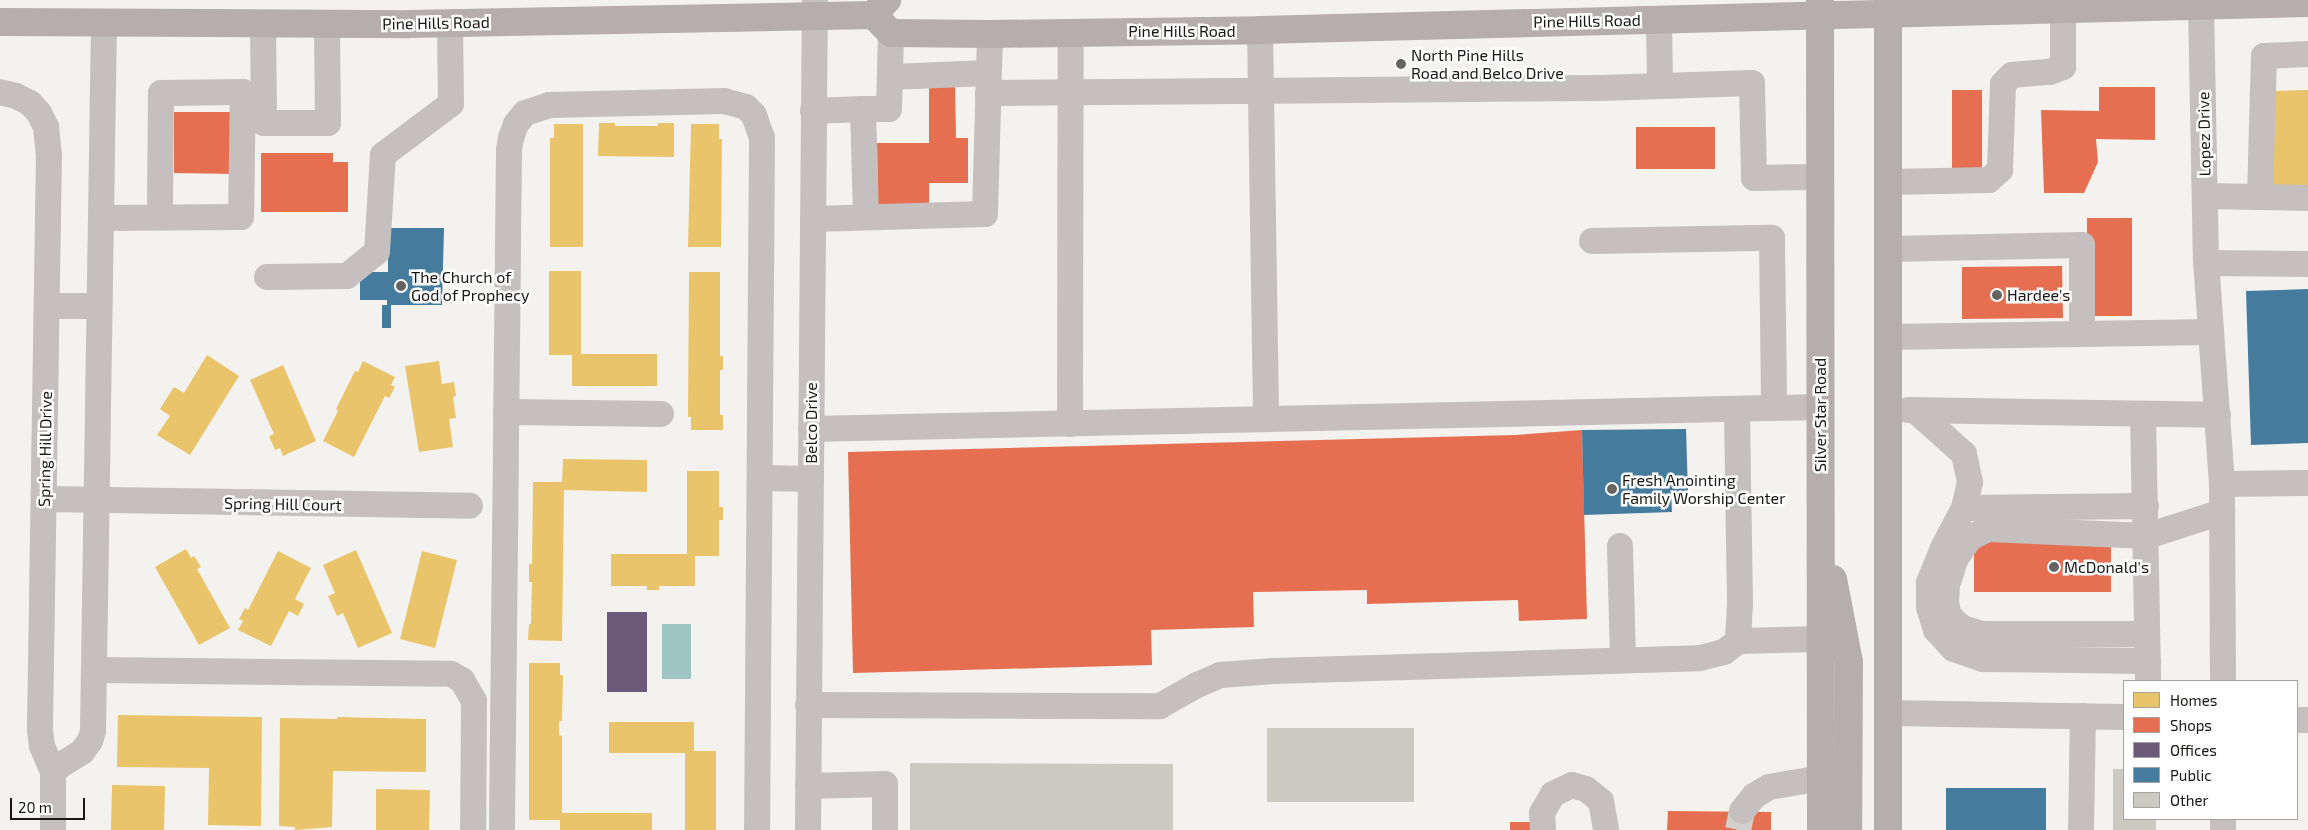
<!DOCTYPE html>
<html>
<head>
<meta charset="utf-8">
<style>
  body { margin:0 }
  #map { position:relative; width:2308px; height:830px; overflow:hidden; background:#f3f2ee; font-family:"Exo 2",sans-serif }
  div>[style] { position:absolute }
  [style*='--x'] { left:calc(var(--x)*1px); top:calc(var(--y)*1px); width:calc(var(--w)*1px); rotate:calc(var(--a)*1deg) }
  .water>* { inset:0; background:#9ec4c3 }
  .homes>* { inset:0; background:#e9c46a }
  .shops>* { inset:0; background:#e76f51 }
  .offices>* { inset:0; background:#6d597a }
  .public>* { inset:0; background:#457b9d }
  .building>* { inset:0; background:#cccac0 }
  .minor-tunnel>* { height:26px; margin-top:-13px; transform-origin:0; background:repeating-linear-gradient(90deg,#d2d1ce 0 26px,transparent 0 39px) }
  .minor>* { height:26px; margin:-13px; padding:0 13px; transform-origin:13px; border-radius:13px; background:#c5bfbf }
  .major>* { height:28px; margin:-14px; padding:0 14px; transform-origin:14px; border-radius:14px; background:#b6adad }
  .dots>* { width:14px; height:14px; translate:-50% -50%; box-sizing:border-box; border:2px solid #fff; border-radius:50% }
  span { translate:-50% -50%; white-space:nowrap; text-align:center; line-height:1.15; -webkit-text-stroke:5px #fff; paint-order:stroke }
  .street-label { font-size:16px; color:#181816 }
  .poi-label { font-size:16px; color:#181816 }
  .left { translate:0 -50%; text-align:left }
  .legend { position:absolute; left:2123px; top:680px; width:175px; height:140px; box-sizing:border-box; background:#fff; border:1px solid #a3a3a2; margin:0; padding:6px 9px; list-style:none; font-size:15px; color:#181816 }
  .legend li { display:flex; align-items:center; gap:10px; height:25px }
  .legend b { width:25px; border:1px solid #a3a3a2 }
  .scale { position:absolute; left:10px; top:798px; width:75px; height:22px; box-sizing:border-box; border:2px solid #181816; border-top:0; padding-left:6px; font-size:15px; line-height:18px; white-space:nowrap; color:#181816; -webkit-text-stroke:4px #fff; paint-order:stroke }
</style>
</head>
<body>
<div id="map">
  <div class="water">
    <i style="clip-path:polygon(662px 624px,691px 624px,691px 679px,662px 679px)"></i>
  </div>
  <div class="homes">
    <i style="clip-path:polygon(2308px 90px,2308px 189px,2273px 189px,2272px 91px)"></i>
    <i style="clip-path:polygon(599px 123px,615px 123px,615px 126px,658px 126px,658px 123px,674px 123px,674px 157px,598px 156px)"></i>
    <i style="clip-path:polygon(554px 124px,583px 124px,583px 247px,550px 247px,550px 138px,554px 138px)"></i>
    <i style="clip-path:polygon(691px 124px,719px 124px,719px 139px,722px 139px,721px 247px,688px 247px)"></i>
    <i style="clip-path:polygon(549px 271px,581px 271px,581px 354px,657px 354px,657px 386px,572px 386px,572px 355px,549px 355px)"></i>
    <i style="clip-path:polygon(689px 272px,720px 272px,720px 356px,723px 356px,723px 370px,720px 370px,720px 415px,723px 415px,723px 430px,691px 430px,691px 417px,688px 417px)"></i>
    <i style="clip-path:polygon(207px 355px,239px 376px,190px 455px,157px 435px,170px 416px,160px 409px,174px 387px,184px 393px)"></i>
    <i style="clip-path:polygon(363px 361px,395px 377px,391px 385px,395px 387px,389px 398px,385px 396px,354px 457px,323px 441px,338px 411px,336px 409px,355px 371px,358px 372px)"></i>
    <i style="clip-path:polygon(439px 361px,442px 384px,454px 382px,456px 396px,453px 397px,456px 418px,449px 419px,453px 447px,419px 452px,405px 366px)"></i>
    <i style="clip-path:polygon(283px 365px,316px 441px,283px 456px,280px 448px,275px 450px,269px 436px,274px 434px,250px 380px)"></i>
    <i style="clip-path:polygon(563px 459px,647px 460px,647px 492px,564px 490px,562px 641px,528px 640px,529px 624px,531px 624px,532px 582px,529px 582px,529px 564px,532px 564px,533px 482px,562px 482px)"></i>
    <i style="clip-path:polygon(687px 471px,719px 471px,719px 507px,723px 507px,723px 520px,719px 520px,719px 556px,695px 556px,695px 586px,659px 586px,659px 590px,647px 590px,647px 586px,611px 586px,611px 554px,687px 554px)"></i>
    <i style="clip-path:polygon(186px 549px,191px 558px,194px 556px,201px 567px,197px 569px,230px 628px,199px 645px,155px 567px)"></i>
    <i style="clip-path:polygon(356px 550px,392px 633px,358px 648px,343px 613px,337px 616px,328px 596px,335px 593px,323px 565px)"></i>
    <i style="clip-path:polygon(278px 551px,311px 568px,295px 599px,304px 604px,298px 616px,289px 611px,271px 646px,238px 630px,243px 621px,239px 619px,245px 608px,248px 610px)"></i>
    <i style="clip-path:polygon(422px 551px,457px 560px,435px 648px,400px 639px)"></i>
    <i style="clip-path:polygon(529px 663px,560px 663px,560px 675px,563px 675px,562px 721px,559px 721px,559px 735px,562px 736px,562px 813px,652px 813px,652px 830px,560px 830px,560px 820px,529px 820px)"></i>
    <i style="clip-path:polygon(118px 715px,262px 717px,261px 826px,208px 825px,209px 768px,117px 767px)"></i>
    <i style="clip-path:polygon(337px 717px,426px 719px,426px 772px,333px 771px,332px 827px,295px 830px,295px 827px,279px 826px,280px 718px,337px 719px)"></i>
    <i style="clip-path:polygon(609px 722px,694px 722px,694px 751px,716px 751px,716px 830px,685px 830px,685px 753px,609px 753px)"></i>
    <i style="clip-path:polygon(112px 785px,165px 786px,164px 830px,111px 830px)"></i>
    <i style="clip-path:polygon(376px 789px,430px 790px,429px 830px,376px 830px)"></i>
  </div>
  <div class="shops">
    <i style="clip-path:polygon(929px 81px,955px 81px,956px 138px,968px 138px,968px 183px,929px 183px,929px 204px,878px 204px,877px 143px,929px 143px)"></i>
    <i style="clip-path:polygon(2099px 87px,2155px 87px,2155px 140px,2096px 139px,2098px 162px,2084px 193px,2044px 193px,2041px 110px,2099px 111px)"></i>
    <i style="clip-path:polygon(1952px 90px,1982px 90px,1982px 173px,1952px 173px)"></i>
    <i style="clip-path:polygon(174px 112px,235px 112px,235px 174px,174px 173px)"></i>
    <i style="clip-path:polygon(1636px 127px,1715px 127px,1715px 169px,1636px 169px)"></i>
    <i style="clip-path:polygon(261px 153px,333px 153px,333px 162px,348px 162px,348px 212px,261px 212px)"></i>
    <i style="clip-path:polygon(2087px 218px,2132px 218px,2132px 316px,2087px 316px)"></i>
    <i style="clip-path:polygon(2062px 266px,2063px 318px,1962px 319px,1962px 267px)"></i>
    <i style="clip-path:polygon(1582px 430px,1587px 619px,1519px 621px,1518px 600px,1367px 604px,1367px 590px,1253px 592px,1254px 627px,1151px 630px,1152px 665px,853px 673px,848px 452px,1515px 435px)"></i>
    <i style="clip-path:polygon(1974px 539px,2111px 540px,2111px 592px,1974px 592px)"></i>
    <i style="clip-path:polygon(1668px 811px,1771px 812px,1771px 830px,1667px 830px)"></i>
    <i style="clip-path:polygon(1510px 822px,1540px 822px,1540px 830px,1510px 830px)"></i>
  </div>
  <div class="offices">
    <i style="clip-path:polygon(607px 612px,647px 612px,647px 692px,607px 692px)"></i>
  </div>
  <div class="public">
    <i style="clip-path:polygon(388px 228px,444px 228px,442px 305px,391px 305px,391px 328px,382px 328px,382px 305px,387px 305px,387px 300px,360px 300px,360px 272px,388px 272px)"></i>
    <i style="clip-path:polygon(2308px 289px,2308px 443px,2251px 445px,2246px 291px)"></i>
    <i style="clip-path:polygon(1686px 429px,1688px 492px,1671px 492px,1672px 512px,1584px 515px,1582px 430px)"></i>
    <i style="clip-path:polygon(1946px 788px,2046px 788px,2046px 830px,1946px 830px)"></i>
  </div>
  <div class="building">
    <i style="clip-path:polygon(1267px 728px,1414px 728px,1414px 802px,1267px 802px)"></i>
    <i style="clip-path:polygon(910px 763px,1173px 764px,1173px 830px,910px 830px)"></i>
    <i style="clip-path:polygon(2113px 769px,2124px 769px,2124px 819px,2156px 819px,2156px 830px,2113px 830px)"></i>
  </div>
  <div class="minor-tunnel">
    <i style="--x:1738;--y:830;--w:19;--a:-78"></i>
  </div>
  <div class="minor">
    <i style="--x:2201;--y:5;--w:258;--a:88.9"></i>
    <i style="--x:1659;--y:19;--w:67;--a:89.1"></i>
    <i style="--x:263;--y:24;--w:99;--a:89.4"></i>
    <i style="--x:264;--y:123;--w:64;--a:0"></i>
    <i style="--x:328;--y:123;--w:100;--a:-90.6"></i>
    <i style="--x:1260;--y:30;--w:389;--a:89.1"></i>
    <i style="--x:890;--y:77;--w:98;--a:-2.3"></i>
    <i style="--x:0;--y:92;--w:16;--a:14"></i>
    <i style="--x:16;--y:96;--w:16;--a:27"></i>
    <i style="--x:30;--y:103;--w:13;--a:48"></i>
    <i style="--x:39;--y:113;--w:16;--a:63"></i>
    <i style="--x:46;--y:127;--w:27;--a:84"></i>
    <i style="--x:49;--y:154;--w:576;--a:90.9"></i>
    <i style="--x:40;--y:730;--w:16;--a:83"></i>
    <i style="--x:42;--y:746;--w:28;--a:67"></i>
    <i style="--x:53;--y:772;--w:58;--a:90"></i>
    <i style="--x:988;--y:93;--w:613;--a:-0.47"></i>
    <i style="--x:1601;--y:88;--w:151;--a:-1.9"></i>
    <i style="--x:1752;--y:83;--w:95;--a:88.8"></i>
    <i style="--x:1754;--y:178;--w:66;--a:-0.9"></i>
    <i style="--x:863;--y:109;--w:26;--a:0"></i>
    <i style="--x:889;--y:109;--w:76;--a:-88.5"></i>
    <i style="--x:813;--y:111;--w:50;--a:-2.3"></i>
    <i style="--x:863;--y:109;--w:108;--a:88.4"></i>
    <i style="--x:1888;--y:182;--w:101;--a:-1.1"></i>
    <i style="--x:1989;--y:180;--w:15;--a:-42"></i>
    <i style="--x:2000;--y:170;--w:86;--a:-88"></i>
    <i style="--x:2003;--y:84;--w:13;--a:-45"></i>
    <i style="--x:2012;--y:75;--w:38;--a:-5"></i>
    <i style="--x:2050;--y:72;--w:14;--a:-21"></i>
    <i style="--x:2063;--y:67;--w:59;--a:-90"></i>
    <i style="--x:2205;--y:196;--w:103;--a:1.1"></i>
    <i style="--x:2260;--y:197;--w:141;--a:-88.4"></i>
    <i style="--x:2264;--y:56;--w:44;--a:-2.6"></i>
    <i style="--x:101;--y:218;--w:140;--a:-0.4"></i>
    <i style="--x:241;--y:217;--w:125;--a:-89.1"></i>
    <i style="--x:243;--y:92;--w:82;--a:179.3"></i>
    <i style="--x:161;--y:93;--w:124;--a:90.5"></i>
    <i style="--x:813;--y:219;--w:172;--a:-1.7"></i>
    <i style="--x:985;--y:214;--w:180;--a:-88.4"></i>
    <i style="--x:1592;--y:241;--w:180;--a:-1"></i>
    <i style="--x:1772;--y:238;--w:170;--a:89.3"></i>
    <i style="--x:1888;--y:249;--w:194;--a:-1.2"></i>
    <i style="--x:2082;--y:245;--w:89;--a:90"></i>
    <i style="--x:2082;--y:334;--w:194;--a:179.1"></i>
    <i style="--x:267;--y:277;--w:80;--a:-0.7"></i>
    <i style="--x:347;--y:276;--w:38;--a:-39"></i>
    <i style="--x:377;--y:252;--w:97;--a:-86.5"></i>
    <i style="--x:383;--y:155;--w:85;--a:-36.9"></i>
    <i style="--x:451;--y:104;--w:81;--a:-90.7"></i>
    <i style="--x:47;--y:306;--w:52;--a:0"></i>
    <i style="--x:2082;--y:334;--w:129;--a:-0.9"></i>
    <i style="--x:1908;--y:410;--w:310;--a:0.9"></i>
    <i style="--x:1916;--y:411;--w:64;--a:41.9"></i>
    <i style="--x:1964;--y:454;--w:29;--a:78"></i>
    <i style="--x:1970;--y:482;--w:27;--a:103"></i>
    <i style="--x:1964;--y:508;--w:45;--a:117.7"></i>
    <i style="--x:1943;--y:548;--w:38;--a:112"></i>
    <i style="--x:1929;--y:583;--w:24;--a:90"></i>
    <i style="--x:1929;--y:607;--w:24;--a:73"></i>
    <i style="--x:1936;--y:630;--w:26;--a:47"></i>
    <i style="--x:1954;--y:649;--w:31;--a:19"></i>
    <i style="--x:1983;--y:659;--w:165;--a:0.7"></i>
    <i style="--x:506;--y:412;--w:155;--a:0.7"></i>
    <i style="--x:2143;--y:414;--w:267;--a:88.9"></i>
    <i style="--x:1070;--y:424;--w:392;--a:-89.9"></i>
    <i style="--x:811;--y:429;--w:1009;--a:-1.25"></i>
    <i style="--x:760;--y:478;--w:51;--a:1.1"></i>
    <i style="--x:2222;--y:484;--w:86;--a:-0.7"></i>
    <i style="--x:44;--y:499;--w:426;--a:0.9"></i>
    <i style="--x:1964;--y:508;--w:182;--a:-0.6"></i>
    <i style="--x:1620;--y:546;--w:114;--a:88.5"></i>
    <i style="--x:2147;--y:634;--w:165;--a:180"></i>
    <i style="--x:1982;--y:634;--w:21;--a:-163"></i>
    <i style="--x:1962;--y:628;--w:18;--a:-137"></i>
    <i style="--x:1949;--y:616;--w:13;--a:-103"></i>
    <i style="--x:1946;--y:603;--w:18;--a:-87"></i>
    <i style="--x:1947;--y:585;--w:28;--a:-72"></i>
    <i style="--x:1956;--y:558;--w:24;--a:-55"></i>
    <i style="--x:1970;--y:538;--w:20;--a:-27"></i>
    <i style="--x:1988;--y:529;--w:159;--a:2.5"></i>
    <i style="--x:2147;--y:536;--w:79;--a:-17.7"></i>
    <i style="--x:1738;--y:641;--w:83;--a:-1.4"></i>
    <i style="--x:94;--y:670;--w:357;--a:0.6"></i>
    <i style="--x:451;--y:674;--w:13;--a:29"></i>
    <i style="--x:462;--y:680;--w:24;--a:60"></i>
    <i style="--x:474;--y:701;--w:129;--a:90.4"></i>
    <i style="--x:2223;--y:681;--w:197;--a:-90.3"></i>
    <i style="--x:2222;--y:484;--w:222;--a:-94.1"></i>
    <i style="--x:2206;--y:263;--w:102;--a:0.6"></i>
    <i style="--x:808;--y:705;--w:352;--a:0.2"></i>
    <i style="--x:1160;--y:706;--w:43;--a:-29.6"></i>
    <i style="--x:1197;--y:685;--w:25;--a:-23"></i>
    <i style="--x:1220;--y:675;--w:53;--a:-4.3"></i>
    <i style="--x:1273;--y:671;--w:427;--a:-1.7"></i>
    <i style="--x:1700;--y:658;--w:25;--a:-14"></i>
    <i style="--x:1724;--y:652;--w:18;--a:-38"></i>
    <i style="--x:1738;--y:641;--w:36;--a:-87"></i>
    <i style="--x:1740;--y:605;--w:196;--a:-90.9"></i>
    <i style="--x:1888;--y:713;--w:236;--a:1"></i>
    <i style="--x:2297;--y:720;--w:11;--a:0"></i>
    <i style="--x:53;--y:772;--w:11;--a:-41"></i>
    <i style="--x:61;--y:765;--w:25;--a:-32"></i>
    <i style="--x:82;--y:752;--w:14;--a:-54"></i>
    <i style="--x:90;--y:741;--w:10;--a:-73"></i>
    <i style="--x:93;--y:731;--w:708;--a:-89.11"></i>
    <i style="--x:808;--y:786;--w:77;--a:-1.5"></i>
    <i style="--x:885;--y:784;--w:46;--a:90"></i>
    <i style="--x:1742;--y:811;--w:19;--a:-51"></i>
    <i style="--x:1754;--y:796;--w:17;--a:-31"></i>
    <i style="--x:1769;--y:787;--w:53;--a:-9.8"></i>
    <i style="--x:2223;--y:819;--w:11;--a:90"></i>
    <i style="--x:502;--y:830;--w:680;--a:-89.41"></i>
    <i style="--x:509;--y:150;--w:12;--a:-81"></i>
    <i style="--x:511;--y:138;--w:15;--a:-70"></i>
    <i style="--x:516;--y:124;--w:14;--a:-51"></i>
    <i style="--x:525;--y:113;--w:25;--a:-18"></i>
    <i style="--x:549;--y:105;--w:175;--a:-1.3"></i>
    <i style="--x:724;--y:101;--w:23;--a:15"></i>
    <i style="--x:746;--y:107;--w:11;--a:45"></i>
    <i style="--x:754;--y:115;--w:24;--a:71"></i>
    <i style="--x:762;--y:138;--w:692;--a:90.41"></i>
    <i style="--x:808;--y:830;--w:830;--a:-89.52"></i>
    <i style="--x:1543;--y:830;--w:17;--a:-93"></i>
    <i style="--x:1542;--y:813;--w:22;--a:-60"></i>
    <i style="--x:1553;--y:794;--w:21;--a:-25"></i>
    <i style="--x:1572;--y:785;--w:15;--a:16"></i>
    <i style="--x:1586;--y:789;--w:19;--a:39"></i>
    <i style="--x:1601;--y:801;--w:29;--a:80"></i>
    <i style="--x:2081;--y:830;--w:114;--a:-89"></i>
  </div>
  <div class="major">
    <i style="--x:1820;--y:0;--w:830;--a:89.93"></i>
    <i style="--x:1888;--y:0;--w:830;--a:90"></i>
    <i style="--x:873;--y:15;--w:25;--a:45"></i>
    <i style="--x:891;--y:33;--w:99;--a:0.6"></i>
    <i style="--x:990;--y:34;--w:270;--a:-0.8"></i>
    <i style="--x:1260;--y:30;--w:1048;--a:-1.48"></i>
    <i style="--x:0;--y:22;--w:409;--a:0.3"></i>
    <i style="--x:409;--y:24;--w:464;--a:-1.1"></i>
    <i style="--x:873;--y:15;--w:21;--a:-47"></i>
    <i style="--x:1833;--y:579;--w:85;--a:79.1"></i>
    <i style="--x:1849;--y:662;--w:168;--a:90.3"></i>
  </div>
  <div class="dots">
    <i style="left:1401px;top:64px;background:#656462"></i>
    <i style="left:401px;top:286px;background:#656462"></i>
    <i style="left:1997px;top:295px;background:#656462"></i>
    <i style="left:1612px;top:489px;background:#656462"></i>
    <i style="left:2054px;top:567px;background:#656462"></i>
  </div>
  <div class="street-label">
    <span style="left:1587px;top:21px;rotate:-1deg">Pine Hills Road</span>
    <span style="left:436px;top:23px;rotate:-1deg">Pine Hills Road</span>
    <span style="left:1182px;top:31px">Pine Hills Road</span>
    <span style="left:2204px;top:134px;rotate:-91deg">Lopez Drive</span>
    <span style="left:1820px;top:415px;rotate:-90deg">Silver Star Road</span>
    <span style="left:811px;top:423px;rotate:-90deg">Belco Drive</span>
    <span style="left:45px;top:449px;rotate:-89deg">Spring Hill Drive</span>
    <span style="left:283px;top:504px;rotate:1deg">Spring Hill Court</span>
  </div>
  <div class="poi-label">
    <span class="left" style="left:1411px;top:64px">North Pine Hills<br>Road and Belco Drive</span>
    <span class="left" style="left:411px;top:286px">The Church of<br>God of Prophecy</span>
    <span class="left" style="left:2007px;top:295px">Hardee's</span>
    <span class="left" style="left:1622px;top:489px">Fresh Anointing<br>Family Worship Center</span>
    <span class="left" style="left:2064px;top:567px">McDonald's</span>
  </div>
  <ul class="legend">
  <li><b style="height:14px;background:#e9c46a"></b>Homes</li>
  <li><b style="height:14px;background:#e76f51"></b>Shops</li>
  <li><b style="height:14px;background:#6d597a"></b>Offices</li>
  <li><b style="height:14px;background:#457b9d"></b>Public</li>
  <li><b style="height:14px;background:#cccac0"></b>Other</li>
  </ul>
  <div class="scale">20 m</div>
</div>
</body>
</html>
